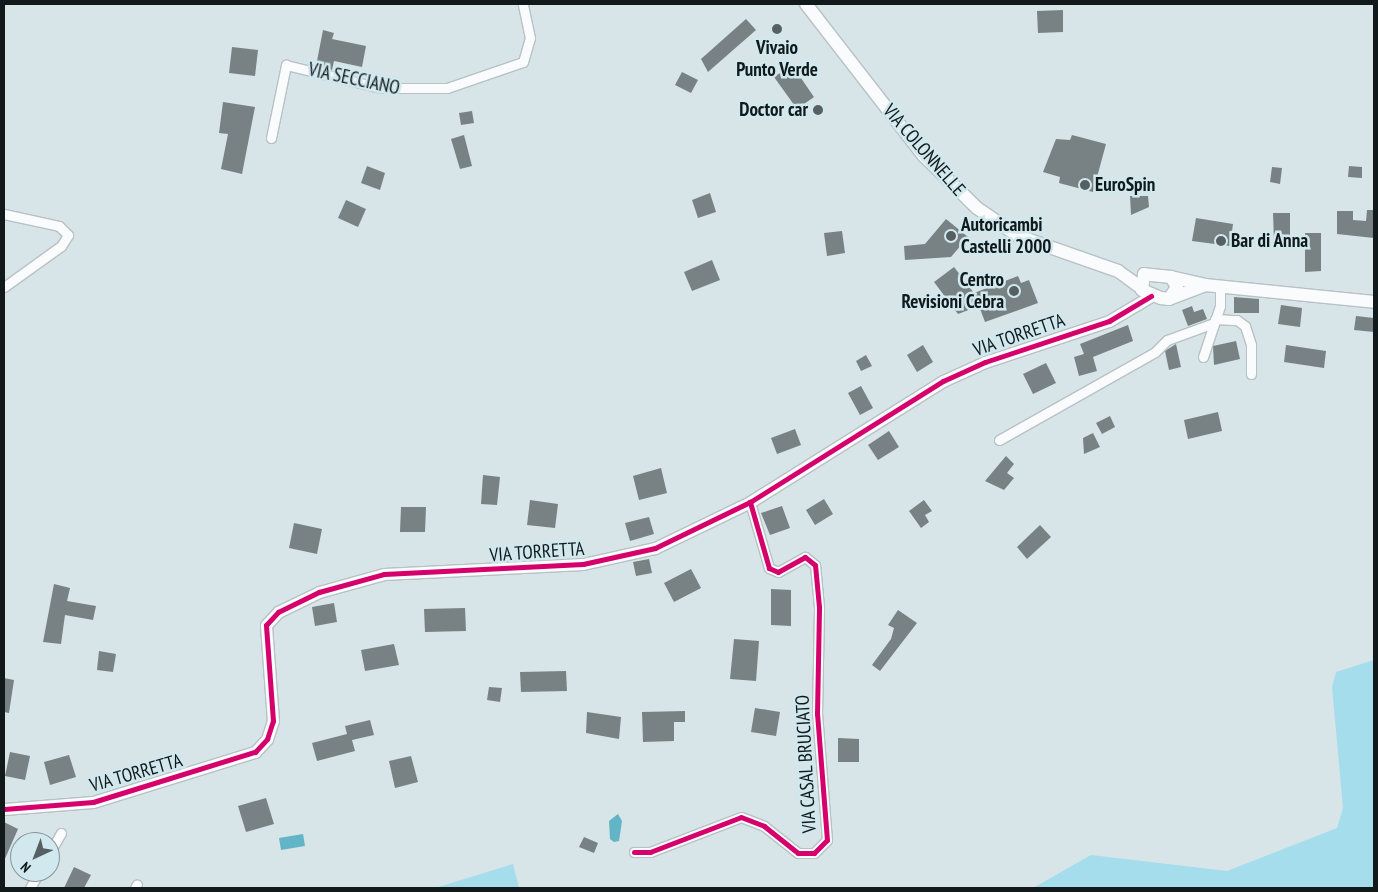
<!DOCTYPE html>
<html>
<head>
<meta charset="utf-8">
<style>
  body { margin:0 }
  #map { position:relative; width:1378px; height:892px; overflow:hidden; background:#d7e4e8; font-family:"PT Sans Narrow",sans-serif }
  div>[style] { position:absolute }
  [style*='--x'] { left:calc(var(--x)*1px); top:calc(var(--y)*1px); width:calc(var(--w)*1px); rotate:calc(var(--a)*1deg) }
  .green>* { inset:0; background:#a5ddec }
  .water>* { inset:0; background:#62b4c7 }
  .building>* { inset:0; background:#788284 }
  .roads { filter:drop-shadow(1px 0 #b8c1c5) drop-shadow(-1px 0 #b8c1c5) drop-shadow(0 1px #b8c1c5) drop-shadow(0 -1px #b8c1c5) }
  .minor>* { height:9px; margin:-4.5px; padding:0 4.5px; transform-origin:4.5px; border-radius:4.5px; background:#f9fbfc }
  .tertiary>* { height:11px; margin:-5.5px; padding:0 5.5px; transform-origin:5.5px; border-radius:5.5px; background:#f9fbfc }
  .secondary>* { height:12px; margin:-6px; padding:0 6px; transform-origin:6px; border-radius:6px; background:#f9fbfc }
  .cycleway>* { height:5px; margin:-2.5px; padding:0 2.5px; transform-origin:2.5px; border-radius:2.5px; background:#d6006c }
  .dots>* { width:14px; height:14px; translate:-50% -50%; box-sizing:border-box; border:2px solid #d1e8ee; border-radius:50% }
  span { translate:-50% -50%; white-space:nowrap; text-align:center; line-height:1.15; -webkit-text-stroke:5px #d1e8ee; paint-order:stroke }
  .poi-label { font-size:19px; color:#11191b; font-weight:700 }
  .right { translate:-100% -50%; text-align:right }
  .left { translate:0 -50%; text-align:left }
  .street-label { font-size:19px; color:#11191b }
  .frame { position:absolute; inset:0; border:5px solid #11191b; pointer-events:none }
  .north { position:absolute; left:10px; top:832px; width:50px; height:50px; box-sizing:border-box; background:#d1e8ee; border:1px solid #84959a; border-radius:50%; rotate:223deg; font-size:14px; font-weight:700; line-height:20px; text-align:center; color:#11191b }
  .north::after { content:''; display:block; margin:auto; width:18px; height:22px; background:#566063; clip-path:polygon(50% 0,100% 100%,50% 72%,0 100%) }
</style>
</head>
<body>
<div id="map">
  <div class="green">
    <i style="clip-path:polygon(1374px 660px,1374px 888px,1033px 888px,1091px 855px,1227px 871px,1337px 828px,1343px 808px,1332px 687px,1336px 672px)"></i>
    <i style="clip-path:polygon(513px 864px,519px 888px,435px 888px)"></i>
  </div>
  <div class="water">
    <i style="clip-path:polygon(618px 814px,622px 821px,619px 841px,614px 842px,610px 839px,609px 821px)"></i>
    <i style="clip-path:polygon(303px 834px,305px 846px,281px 850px,279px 838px)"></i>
  </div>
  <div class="building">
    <i style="clip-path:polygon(1063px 10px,1063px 32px,1038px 33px,1037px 11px)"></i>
    <i style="clip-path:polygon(746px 19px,756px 30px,708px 72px,701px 59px)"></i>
    <i style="clip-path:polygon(323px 30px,334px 33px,332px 39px,366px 46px,362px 67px,334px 61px,332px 70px,316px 66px)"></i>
    <i style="clip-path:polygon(232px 47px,258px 50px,255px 76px,229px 73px)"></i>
    <i style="clip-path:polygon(792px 65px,814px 97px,797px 109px,774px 77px)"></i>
    <i style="clip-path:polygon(682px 72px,698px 80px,691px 93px,675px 85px)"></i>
    <i style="clip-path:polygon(223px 102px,255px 107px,242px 174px,221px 169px,228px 134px,219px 133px)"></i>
    <i style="clip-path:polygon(472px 111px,474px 123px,461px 125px,459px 113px)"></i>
    <i style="clip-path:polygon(464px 135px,472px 166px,460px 169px,451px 139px)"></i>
    <i style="clip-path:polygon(1072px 135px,1106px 144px,1093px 192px,1059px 183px,1060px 177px,1043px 172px,1056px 139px,1070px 140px)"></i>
    <i style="clip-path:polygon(367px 166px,385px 173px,380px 190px,361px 183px)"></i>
    <i style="clip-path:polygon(1349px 166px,1362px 167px,1362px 178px,1348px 177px)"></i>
    <i style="clip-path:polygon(1272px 167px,1282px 168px,1280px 184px,1270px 182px)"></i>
    <i style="clip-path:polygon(710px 193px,716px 212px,698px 218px,692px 200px)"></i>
    <i style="clip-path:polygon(1130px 196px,1148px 196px,1149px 207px,1131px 215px)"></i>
    <i style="clip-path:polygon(346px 200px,366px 209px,358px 227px,338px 218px)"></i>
    <i style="clip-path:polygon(1367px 210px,1374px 210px,1374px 238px,1337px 234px,1337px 211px,1353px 211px,1353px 220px,1366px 221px)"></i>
    <i style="clip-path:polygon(1273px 213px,1290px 213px,1290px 241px,1274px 241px)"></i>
    <i style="clip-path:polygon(1196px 218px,1233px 224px,1230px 246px,1192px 241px)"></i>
    <i style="clip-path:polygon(946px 219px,968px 237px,951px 257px,905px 260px,904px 246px,925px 244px)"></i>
    <i style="clip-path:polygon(842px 231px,845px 253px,827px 256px,824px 233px)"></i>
    <i style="clip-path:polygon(1305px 233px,1321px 233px,1321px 271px,1305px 272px)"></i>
    <i style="clip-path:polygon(712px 260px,720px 280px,692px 291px,684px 272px)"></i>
    <i style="clip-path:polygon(954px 267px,974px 293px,1018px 276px,1021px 283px,1029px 280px,1038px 303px,985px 322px,979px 306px,958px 314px,934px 282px)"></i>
    <i style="clip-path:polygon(1234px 297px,1259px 299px,1259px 313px,1234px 313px)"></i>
    <i style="clip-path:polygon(1281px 305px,1302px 308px,1300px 327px,1278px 324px)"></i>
    <i style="clip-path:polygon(1192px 306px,1194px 312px,1203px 309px,1207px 319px,1188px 326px,1182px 310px)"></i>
    <i style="clip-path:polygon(1356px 316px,1374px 318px,1374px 332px,1354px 330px)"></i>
    <i style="clip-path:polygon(1128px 325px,1133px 341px,1093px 357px,1097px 371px,1079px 376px,1074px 357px,1084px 354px,1080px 344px)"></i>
    <i style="clip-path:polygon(1236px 341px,1240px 359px,1214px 365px,1213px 346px)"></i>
    <i style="clip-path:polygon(1176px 344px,1181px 367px,1169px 370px,1165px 351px)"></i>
    <i style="clip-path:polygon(923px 345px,933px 362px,917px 372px,907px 355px)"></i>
    <i style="clip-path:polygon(1286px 345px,1326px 351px,1324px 368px,1284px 362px)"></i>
    <i style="clip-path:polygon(866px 355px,872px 366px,861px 371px,856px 361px)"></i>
    <i style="clip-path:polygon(1046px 363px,1056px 383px,1033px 394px,1023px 374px)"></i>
    <i style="clip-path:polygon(861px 386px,873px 408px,860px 415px,848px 393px)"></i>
    <i style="clip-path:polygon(1218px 412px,1222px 431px,1188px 439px,1184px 420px)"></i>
    <i style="clip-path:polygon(1110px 416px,1115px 427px,1102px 434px,1096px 423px)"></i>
    <i style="clip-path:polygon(795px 429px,801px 445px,777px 454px,771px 438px)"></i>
    <i style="clip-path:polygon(889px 431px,899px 447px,878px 460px,868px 445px)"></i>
    <i style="clip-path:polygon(1093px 433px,1100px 447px,1084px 454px,1083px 438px)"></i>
    <i style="clip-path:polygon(1006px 456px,1014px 464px,1007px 473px,1014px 478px,1004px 490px,985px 481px)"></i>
    <i style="clip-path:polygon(661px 468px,667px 493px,639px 500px,633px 476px)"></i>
    <i style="clip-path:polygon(483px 475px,500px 477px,497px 505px,481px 504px)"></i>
    <i style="clip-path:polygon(824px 499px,833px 514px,815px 525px,806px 510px)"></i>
    <i style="clip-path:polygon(530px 500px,558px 504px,555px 528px,527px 525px)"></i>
    <i style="clip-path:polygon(924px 500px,932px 511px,925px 515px,929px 522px,921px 528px,909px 511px)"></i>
    <i style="clip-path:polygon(782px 506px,790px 528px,770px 535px,761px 513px)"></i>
    <i style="clip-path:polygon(401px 507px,426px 507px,425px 532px,400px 532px)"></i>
    <i style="clip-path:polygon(649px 517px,654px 534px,630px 541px,625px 523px)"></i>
    <i style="clip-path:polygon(294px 523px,322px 529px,317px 554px,289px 548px)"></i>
    <i style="clip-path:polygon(1040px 525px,1051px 537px,1027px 559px,1017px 547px)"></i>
    <i style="clip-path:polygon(649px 559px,652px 573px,636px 576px,633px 562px)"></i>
    <i style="clip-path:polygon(691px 569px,701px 588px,674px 602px,664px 583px)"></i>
    <i style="clip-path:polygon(54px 584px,70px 588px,67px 601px,96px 606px,93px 620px,65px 615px,61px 644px,43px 642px)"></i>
    <i style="clip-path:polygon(771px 589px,791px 590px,791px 626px,771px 625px)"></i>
    <i style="clip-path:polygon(334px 603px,337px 622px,315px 626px,312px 607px)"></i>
    <i style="clip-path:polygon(465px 608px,466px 631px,425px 632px,424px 609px)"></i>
    <i style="clip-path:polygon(898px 610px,917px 623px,880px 671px,872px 665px,891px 639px,894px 628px,888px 625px)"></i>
    <i style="clip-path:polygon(734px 639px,759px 641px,756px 681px,730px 679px)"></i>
    <i style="clip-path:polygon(394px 644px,399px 665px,365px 671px,361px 650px)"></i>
    <i style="clip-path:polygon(99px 651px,116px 654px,113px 672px,97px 670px)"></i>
    <i style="clip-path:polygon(566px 671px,567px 691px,521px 692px,520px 672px)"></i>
    <i style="clip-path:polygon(4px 678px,14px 680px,9px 713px,4px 712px)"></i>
    <i style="clip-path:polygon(489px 687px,502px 688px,500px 702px,487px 700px)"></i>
    <i style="clip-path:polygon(755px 708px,780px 712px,776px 736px,751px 732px)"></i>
    <i style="clip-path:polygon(685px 711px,685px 722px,674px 722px,674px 741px,643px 742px,642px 712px)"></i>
    <i style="clip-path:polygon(587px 712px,621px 717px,619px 739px,586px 733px)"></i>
    <i style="clip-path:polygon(370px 720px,374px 735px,352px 740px,355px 751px,317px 761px,312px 743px,347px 734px,345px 726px)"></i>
    <i style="clip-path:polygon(838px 738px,859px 739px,859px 762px,838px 762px)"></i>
    <i style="clip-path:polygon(10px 752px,30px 756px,25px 780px,5px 776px)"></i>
    <i style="clip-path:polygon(69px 755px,76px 777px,50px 785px,44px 762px)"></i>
    <i style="clip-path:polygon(411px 756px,418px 782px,395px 788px,389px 761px)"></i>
    <i style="clip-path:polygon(266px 798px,274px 824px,246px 832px,238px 806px)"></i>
    <i style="clip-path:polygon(4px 822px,18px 829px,4px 861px)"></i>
    <i style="clip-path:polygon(584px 837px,598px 843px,594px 853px,579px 847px)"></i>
    <i style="clip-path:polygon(74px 867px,91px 875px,84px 888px,64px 888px)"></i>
  </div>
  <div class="roads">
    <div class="minor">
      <i style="--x:271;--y:138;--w:75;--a:-78.4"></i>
      <i style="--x:286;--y:65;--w:98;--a:13.6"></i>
      <i style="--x:381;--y:88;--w:66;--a:0"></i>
      <i style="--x:447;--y:88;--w:80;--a:-18.9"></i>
      <i style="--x:523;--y:62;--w:25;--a:-74"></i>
      <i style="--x:530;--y:38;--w:35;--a:-102"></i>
      <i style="--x:4;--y:214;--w:56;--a:12.3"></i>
      <i style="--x:59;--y:226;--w:13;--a:45"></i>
      <i style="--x:68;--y:235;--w:13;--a:122"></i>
      <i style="--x:61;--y:246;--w:70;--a:144.3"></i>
      <i style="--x:1215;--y:319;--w:22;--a:3"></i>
      <i style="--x:1237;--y:320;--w:10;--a:37"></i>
      <i style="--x:1245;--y:326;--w:20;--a:72"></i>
      <i style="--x:1251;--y:345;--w:29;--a:90"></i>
      <i style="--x:1203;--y:357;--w:54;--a:-71.6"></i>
      <i style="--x:1220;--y:306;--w:20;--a:-90"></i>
      <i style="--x:999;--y:440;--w:179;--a:-29.4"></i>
      <i style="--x:1155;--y:352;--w:17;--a:-45"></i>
      <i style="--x:1167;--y:340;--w:50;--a:-19.9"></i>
      <i style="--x:50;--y:852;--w:22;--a:-60"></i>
      <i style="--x:634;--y:852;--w:16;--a:0"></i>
      <i style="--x:650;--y:852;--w:97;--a:-21"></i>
      <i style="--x:741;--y:817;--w:25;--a:21"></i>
      <i style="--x:764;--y:826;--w:43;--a:38.5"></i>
      <i style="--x:798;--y:853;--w:16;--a:0"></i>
      <i style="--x:814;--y:853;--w:18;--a:-45"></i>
      <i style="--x:827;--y:840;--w:126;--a:-94.5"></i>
      <i style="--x:817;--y:714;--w:107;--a:-88.9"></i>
      <i style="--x:819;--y:607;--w:42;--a:-95.4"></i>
      <i style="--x:815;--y:565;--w:13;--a:-141"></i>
      <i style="--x:805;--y:557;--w:31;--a:151"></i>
      <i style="--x:778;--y:572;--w:10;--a:-156"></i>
      <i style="--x:769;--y:568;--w:69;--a:-106.1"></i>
      <i style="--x:30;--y:888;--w:18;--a:-61"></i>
      <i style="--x:135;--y:888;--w:4;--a:-63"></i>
    </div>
    <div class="tertiary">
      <i style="--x:4;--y:809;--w:89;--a:-4.5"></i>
      <i style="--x:93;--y:802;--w:170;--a:-17.2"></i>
      <i style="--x:255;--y:752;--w:18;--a:-47"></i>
      <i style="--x:267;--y:739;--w:19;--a:-72"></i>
      <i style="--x:273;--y:721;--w:96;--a:-94.2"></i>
      <i style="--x:266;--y:625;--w:18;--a:-47"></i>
      <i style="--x:278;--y:612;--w:46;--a:-26"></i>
      <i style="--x:319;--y:592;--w:67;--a:-15.5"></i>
      <i style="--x:384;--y:574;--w:199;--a:-2.9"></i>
      <i style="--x:583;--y:564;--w:74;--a:-12.5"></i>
      <i style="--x:655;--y:548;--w:106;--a:-25.8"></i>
      <i style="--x:750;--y:502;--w:228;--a:-32.1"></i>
      <i style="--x:943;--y:381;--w:46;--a:-24.3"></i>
      <i style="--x:985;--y:362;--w:131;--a:-18.3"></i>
      <i style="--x:1109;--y:321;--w:49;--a:-30.8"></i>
    </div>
    <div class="secondary">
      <i style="--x:806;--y:4;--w:192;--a:52.2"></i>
      <i style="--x:924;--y:156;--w:74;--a:44.5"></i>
      <i style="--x:977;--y:208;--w:50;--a:34.3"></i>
      <i style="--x:1018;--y:236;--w:106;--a:19.3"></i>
      <i style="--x:1118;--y:271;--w:27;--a:36"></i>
      <i style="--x:1171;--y:277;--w:35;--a:13"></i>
      <i style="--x:1205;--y:285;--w:170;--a:5.7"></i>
      <i style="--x:1169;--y:299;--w:14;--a:-56"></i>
      <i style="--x:1177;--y:287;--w:12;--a:-121"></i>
      <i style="--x:1171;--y:277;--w:27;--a:-174"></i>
      <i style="--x:1144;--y:274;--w:16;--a:97"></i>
      <i style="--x:1142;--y:290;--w:21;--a:23"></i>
      <i style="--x:1161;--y:298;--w:8;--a:7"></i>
      <i style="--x:1169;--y:299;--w:39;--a:-21"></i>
    </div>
  </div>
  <div class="cycleway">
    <i style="--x:4;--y:809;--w:89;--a:-4.5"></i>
    <i style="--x:93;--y:802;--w:170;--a:-17.2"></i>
    <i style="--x:255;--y:752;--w:18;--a:-47"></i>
    <i style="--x:267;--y:739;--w:19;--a:-72"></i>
    <i style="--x:273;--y:721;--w:96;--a:-94.2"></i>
    <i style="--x:266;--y:625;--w:18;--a:-47"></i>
    <i style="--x:278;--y:612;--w:46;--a:-26"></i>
    <i style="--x:319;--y:592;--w:67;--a:-15.5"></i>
    <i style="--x:384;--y:574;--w:199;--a:-2.9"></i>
    <i style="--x:583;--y:564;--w:74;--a:-12.5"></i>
    <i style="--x:655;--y:548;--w:106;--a:-25.8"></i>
    <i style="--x:750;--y:502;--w:228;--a:-32.1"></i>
    <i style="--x:943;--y:381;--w:46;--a:-24.3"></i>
    <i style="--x:985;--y:362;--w:131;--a:-18.3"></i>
    <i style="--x:1109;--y:321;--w:49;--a:-30.8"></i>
    <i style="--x:634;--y:852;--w:16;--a:0"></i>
    <i style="--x:650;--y:852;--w:97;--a:-21"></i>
    <i style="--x:741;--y:817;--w:25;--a:21"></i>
    <i style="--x:764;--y:826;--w:43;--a:38.5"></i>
    <i style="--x:798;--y:853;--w:16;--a:0"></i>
    <i style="--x:814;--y:853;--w:18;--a:-45"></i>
    <i style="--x:827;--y:840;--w:126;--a:-94.5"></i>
    <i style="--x:817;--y:714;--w:107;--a:-88.9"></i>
    <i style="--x:819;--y:607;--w:42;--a:-95.4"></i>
    <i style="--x:815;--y:565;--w:13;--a:-141"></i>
    <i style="--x:805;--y:557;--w:31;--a:151"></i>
    <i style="--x:778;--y:572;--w:10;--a:-156"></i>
    <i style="--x:769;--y:568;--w:69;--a:-106.1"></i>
  </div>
  <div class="dots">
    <i style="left:777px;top:29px;background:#566063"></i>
    <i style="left:818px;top:110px;background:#566063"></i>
    <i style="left:1085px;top:185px;background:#566063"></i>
    <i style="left:951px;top:236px;background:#566063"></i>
    <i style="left:1221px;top:241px;background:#566063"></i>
    <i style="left:1014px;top:291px;background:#566063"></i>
  </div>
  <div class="poi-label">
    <span style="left:777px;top:59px">Vivaio<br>Punto Verde</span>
    <span class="right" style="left:808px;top:110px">Doctor car</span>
    <span class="left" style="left:1095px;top:185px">EuroSpin</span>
    <span class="left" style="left:961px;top:236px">Autoricambi<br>Castelli 2000</span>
    <span class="left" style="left:1231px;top:241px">Bar di Anna</span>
    <span class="right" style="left:1004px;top:291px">Centro<br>Revisioni Cebra</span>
  </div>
  <div class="street-label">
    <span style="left:354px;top:79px;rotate:12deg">VIA SECCIANO</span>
    <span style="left:924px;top:150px;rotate:49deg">VIA COLONNELLE</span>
    <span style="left:1019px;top:335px;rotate:-19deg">VIA TORRETTA</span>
    <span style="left:537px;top:552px;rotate:-4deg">VIA TORRETTA</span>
    <span style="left:806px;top:764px;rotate:-93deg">VIA CASAL BRUCIATO</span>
    <span style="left:136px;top:773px;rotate:-16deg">VIA TORRETTA</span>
  </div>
  <div class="frame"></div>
  <div class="north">N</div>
</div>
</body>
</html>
